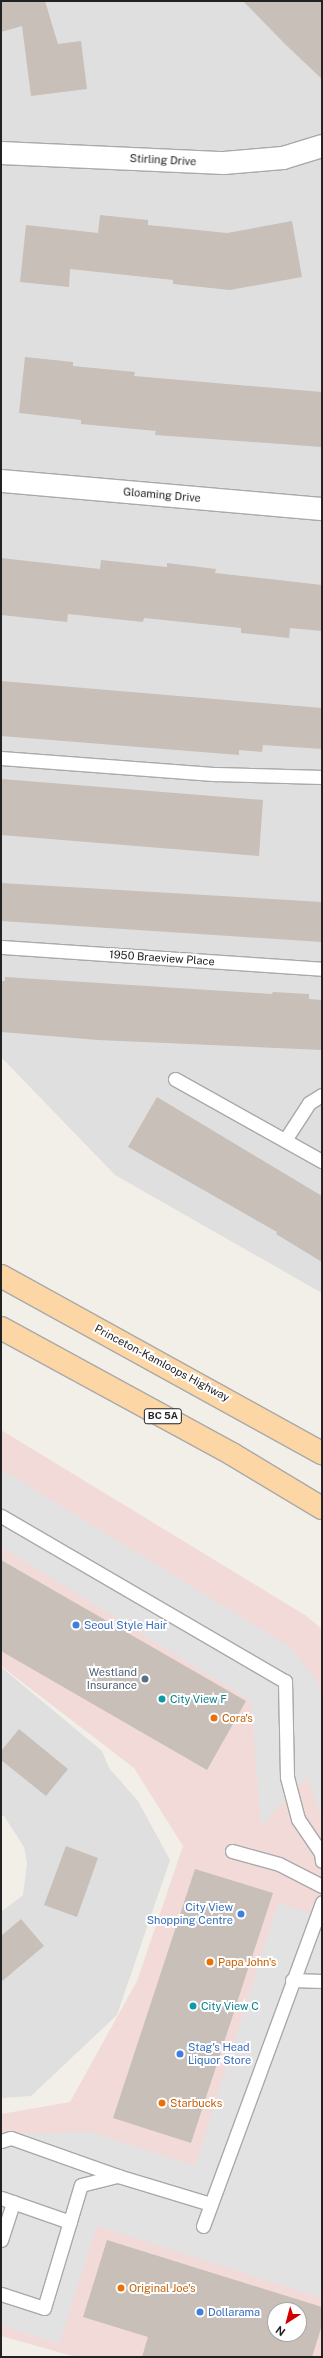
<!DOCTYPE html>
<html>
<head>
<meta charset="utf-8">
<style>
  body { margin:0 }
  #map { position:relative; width:323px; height:2358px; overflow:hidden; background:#f2efe9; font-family:"Public Sans",sans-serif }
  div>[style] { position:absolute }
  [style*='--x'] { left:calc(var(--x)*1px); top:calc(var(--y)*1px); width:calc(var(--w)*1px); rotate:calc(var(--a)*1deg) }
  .residential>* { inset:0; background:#e0dfdf }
  .commercial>* { inset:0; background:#f2dad9 }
  .parking>* { inset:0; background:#e2e2e2 }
  .building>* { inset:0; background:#c7bfb8 }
  .roads { filter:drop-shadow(1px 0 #a9a9a9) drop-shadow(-1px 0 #a9a9a9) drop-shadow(0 1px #a9a9a9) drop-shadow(0 -1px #a9a9a9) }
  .lane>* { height:13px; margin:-6.5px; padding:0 6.5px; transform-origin:6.5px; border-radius:6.5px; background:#fff }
  .street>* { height:22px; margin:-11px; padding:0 11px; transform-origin:11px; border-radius:11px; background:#fff }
  .primary>* { height:22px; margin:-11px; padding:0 11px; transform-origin:11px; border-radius:11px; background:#fcd6a4 }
  .dots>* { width:11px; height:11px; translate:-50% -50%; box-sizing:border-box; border:2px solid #fff; border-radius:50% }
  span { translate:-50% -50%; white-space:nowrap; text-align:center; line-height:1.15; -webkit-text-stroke:4px #fff; paint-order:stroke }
  .shield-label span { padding:1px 3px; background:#fff; border:1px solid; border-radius:3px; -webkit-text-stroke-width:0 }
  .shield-label { font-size:10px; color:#222; font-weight:700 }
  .street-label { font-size:11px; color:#222 }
  .shop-label { font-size:11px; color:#366cbe }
  .left { translate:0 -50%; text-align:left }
  .right { translate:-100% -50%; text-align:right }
  .service-label { font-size:11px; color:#4e5e75 }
  .culture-label { font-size:11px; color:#0d838f }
  .food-label { font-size:11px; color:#c56008 }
  .frame { position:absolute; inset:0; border:2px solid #222; pointer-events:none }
  .north { position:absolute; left:267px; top:2302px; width:40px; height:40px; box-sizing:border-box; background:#fff; border:1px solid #a7a7a7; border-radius:50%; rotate:216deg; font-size:11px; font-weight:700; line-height:16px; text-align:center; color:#222 }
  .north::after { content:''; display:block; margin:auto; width:14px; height:18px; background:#d40000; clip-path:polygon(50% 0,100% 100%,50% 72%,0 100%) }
</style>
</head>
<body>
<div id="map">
  <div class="residential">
    <i style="clip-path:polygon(1px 1px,322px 1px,322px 1293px,115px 1175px,1px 1057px)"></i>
    <i style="clip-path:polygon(1px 1667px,102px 1751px,109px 1768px,138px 1801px,170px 1860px,117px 2015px,31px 2096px,1px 2098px,1px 1912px,23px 1895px,27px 1863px,24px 1847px,4px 1816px,1px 1816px)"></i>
  </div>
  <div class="commercial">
    <i style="clip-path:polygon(evenodd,1px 1430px,305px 1615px,322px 1629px,322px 2357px,76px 2357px,1px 2336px,1px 2114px,70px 2102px,137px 1981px,183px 1846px,134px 1768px,1px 1666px,1px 1430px,275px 2310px,299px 2310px,299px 2334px,275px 2334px,275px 2310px)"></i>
  </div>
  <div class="parking">
    <i style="clip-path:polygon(1px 1469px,290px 1647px,318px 1682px,322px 1701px,322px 1817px,307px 1777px,261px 1826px,251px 1701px,1px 1547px)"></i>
    <i style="clip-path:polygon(278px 1903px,322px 1917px,322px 2298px,97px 2226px,59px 2344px,1px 2325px,1px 2135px,91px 2132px,195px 2166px)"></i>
  </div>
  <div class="building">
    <i style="clip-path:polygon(1px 1px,45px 1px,58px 44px,81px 41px,87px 89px,31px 96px,22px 26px,1px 32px)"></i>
    <i style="clip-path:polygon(243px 1px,322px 1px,322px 79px,286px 45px)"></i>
    <i style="clip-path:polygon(100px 215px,148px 220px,148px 225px,227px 233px,292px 221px,302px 277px,230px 290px,173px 284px,173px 280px,70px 269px,69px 287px,20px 282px,26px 225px,98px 233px)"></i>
    <i style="clip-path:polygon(25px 357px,73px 362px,73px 366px,135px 372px,134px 376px,322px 392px,322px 447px,155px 435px,156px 431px,81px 424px,81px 420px,19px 413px)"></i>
    <i style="clip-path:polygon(1px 558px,100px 569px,101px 560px,167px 567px,167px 563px,216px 569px,215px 573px,322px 585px,322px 631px,290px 628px,289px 638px,241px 633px,241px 628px,144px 618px,143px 622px,68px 614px,67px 622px,1px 615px)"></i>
    <i style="clip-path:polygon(1px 681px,322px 708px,322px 749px,263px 745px,262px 752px,239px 750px,239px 755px,1px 736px)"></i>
    <i style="clip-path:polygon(2px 779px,263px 800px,259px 856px,1px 835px)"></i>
    <i style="clip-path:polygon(1px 883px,322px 902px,322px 942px,1px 921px)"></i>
    <i style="clip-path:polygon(5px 977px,272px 994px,273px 992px,309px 994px,309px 999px,322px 1000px,322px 1050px,98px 1040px,1px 1032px,1px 981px,5px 981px)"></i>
    <i style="clip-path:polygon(157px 1097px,322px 1196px,322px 1262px,276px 1234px,277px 1232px,128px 1147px)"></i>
    <i style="clip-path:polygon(1px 1560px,246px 1701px,207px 1770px,1px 1651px)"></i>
    <i style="clip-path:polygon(19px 1729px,68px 1769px,46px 1796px,1px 1760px,1px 1751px)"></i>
    <i style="clip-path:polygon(66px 1846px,98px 1858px,77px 1917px,44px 1905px)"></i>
    <i style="clip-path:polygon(195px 1869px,273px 1893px,191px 2143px,113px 2118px)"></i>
    <i style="clip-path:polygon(21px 1919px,44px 1946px,1px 1982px,1px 1936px)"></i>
    <i style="clip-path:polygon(evenodd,107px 2240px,322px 2307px,322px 2325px,312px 2357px,142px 2357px,148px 2337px,83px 2317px,107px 2240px,275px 2310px,299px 2310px,299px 2334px,275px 2334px,275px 2310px)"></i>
  </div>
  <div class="roads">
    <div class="lane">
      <i style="--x:1;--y:758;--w:216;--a:4.3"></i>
      <i style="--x:216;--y:774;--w:106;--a:1.6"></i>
      <i style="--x:1;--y:947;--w:322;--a:3.9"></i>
      <i style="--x:175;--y:1079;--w:168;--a:29.2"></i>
      <i style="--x:285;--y:1140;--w:44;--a:-57"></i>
      <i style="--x:309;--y:1103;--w:15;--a:-32"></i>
      <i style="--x:1;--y:1516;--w:328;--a:30.2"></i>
      <i style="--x:285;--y:1681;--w:96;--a:88.8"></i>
      <i style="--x:287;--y:1777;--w:43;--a:75.3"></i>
      <i style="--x:298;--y:1819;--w:41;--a:55.9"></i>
      <i style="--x:321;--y:1853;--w:8;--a:83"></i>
      <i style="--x:232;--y:1851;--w:49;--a:15.5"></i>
      <i style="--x:279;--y:1864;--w:48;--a:27.1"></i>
      <i style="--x:292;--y:1980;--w:30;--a:2"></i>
      <i style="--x:1;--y:2141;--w:10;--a:-17"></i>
      <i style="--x:11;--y:2138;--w:114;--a:19.6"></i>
      <i style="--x:1;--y:2198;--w:73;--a:19.2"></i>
      <i style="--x:203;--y:2226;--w:345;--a:-69.8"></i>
      <i style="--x:1;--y:2240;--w:40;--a:-72"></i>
      <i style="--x:1;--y:2294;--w:45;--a:18"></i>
      <i style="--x:44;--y:2308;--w:128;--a:-73.3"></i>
      <i style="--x:81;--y:2185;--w:38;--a:-14"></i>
      <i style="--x:118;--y:2176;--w:97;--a:16.8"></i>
    </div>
    <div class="street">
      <i style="--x:1;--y:153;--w:223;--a:2.6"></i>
      <i style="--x:224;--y:163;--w:59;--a:-4.8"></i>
      <i style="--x:283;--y:158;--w:41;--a:-17.1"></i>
      <i style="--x:1;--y:481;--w:322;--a:5"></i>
    </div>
    <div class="primary">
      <i style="--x:1;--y:1276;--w:367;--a:28.9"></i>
      <i style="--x:1;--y:1328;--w:263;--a:28.6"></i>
      <i style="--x:232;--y:1454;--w:105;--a:31"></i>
    </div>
  </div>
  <div class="dots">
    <i style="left:76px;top:1625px;background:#3f7fe0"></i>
    <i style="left:145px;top:1679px;background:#5c6f8a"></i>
    <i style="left:162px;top:1699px;background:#0f9aa8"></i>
    <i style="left:214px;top:1718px;background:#e8710a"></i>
    <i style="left:241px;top:1914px;background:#3f7fe0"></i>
    <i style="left:210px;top:1962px;background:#e8710a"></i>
    <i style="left:193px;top:2006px;background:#0f9aa8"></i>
    <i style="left:180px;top:2054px;background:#3f7fe0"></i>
    <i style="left:162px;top:2103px;background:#e8710a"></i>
    <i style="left:121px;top:2288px;background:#e8710a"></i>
    <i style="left:200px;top:2312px;background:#3f7fe0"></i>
  </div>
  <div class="shield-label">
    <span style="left:163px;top:1416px">BC 5A</span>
  </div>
  <div class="street-label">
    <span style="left:163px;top:160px;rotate:3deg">Stirling Drive</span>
    <span style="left:162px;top:495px;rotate:5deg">Gloaming Drive</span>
    <span style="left:162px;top:958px;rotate:4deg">1950 Braeview Place</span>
    <span style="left:162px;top:1363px;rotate:28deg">Princeton-Kamloops Highway</span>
  </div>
  <div class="shop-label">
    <span class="left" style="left:84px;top:1625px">Seoul Style Hair</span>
    <span class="right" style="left:233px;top:1914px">City View<br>Shopping Centre</span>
    <span class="left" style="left:188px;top:2054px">Stag's Head<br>Liquor Store</span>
    <span class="left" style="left:208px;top:2312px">Dollarama</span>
  </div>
  <div class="service-label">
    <span class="right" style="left:137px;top:1679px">Westland<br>Insurance</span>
  </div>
  <div class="culture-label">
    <span class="left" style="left:170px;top:1699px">City View F</span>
    <span class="left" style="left:201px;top:2006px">City View C</span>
  </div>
  <div class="food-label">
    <span class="left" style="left:222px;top:1718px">Cora's</span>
    <span class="left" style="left:218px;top:1962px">Papa John's</span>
    <span class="left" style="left:170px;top:2103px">Starbucks</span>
    <span class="left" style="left:129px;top:2288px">Original Joe's</span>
  </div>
  <div class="frame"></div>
  <div class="north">N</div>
</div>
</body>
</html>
